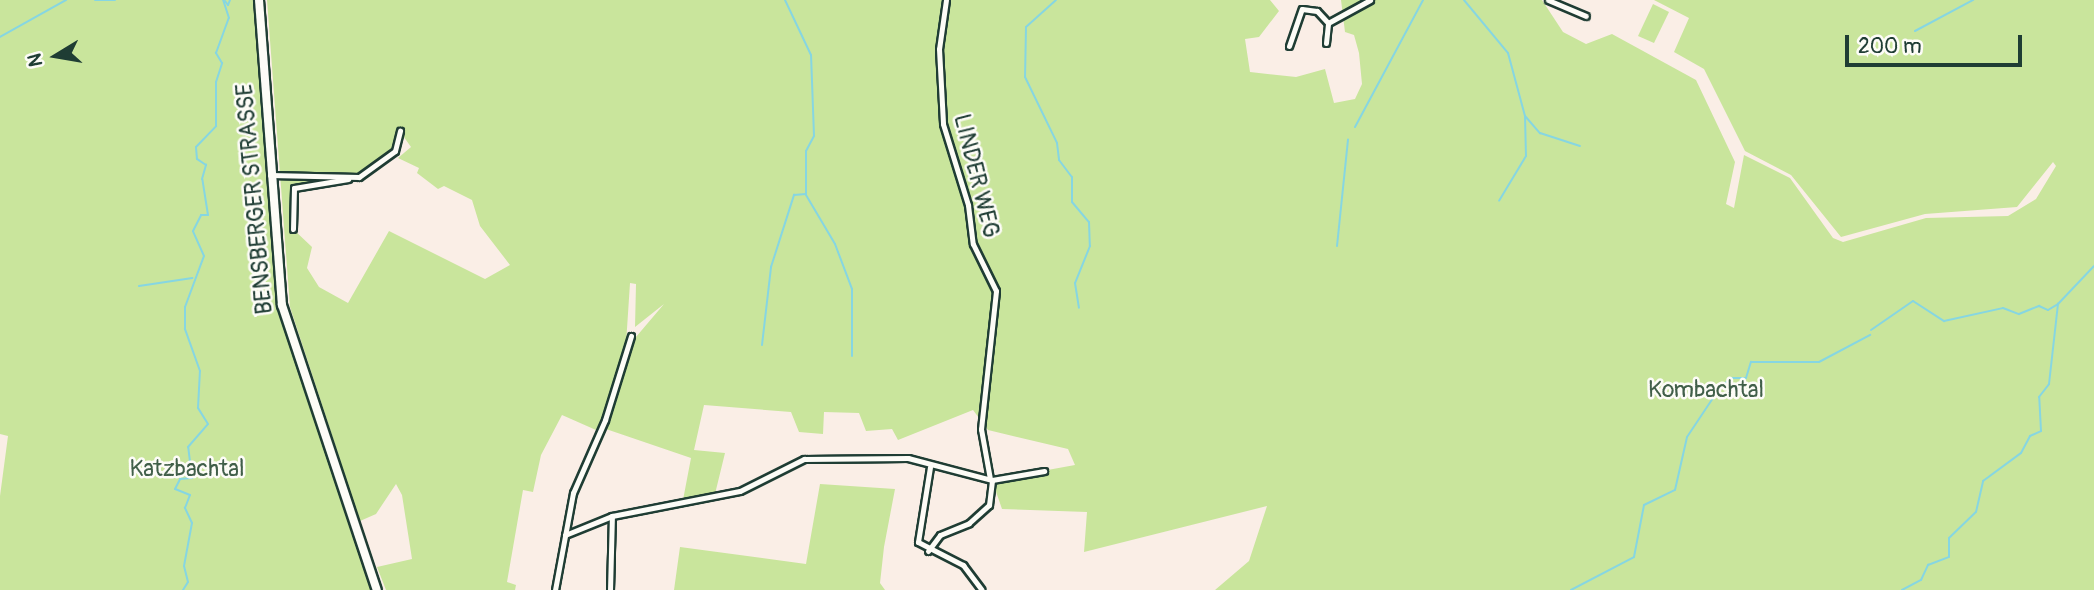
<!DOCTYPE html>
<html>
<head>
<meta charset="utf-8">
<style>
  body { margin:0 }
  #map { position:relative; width:2094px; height:590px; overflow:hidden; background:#faeee6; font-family:Pangolin,sans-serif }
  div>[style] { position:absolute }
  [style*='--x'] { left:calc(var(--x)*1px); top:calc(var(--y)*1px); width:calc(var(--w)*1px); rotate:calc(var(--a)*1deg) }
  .green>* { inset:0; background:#c9e59c }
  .stream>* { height:2px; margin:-1px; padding:0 1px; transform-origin:1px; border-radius:1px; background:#86d6e2 }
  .roads { filter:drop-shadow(2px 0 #1f3d34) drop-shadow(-2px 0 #1f3d34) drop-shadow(0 2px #1f3d34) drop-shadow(0 -2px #1f3d34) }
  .minor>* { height:5px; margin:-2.5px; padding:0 2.5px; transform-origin:2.5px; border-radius:2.5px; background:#fdfcf7 }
  .secondary>* { height:8px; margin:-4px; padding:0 4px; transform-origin:4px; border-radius:4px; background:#fdfcf7 }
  span { translate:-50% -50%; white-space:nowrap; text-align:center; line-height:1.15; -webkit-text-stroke:5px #fdfcf7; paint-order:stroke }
  .street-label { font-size:23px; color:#1f3d34 }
  .park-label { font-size:23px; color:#415f49 }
  .north { position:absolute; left:21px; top:21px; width:70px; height:70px; -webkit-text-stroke:5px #fdfcf7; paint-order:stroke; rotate:259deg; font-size:19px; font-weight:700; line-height:28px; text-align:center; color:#1f3d34 }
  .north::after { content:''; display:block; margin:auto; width:24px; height:32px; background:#1f3d34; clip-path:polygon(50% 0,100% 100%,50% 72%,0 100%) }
  .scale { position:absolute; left:1845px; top:35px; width:177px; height:32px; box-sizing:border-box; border:4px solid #1f3d34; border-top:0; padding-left:9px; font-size:21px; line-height:24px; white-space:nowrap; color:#1f3d34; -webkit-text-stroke:5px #fdfcf7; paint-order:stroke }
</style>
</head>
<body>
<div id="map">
  <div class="green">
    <i style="clip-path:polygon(0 0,253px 0,277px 309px,371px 590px,0 590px,0 496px,8px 436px,0 434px)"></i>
    <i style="clip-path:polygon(evenodd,267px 0,1270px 0,1279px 11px,1259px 37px,1245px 39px,1250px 72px,1296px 77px,1325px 69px,1334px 103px,1355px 99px,1362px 84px,1359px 53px,1354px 35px,1345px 32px,1341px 0,1542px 0,1563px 32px,1586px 44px,1612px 34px,1696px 80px,1735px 162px,1726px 204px,1734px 208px,1744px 155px,1790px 178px,1833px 238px,1843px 242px,1926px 218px,2008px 216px,2036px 199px,2056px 166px,2053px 162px,2017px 207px,1925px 214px,1841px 237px,1791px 175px,1745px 151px,1704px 69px,1674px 52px,1689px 18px,1654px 0,2094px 0,2094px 590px,1215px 590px,1249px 561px,1267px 506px,1084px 552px,1087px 512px,1002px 509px,992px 480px,1075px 465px,1068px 449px,988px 430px,973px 410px,898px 440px,892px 429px,866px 431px,859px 413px,824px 412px,823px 434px,799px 432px,791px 412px,704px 405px,694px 450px,725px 453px,715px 494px,683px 500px,691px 458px,603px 428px,630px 344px,664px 304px,635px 327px,636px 284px,630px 283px,626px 344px,602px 419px,596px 430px,562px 415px,541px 455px,533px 492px,523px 490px,507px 582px,516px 585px,515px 590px,386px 590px,377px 567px,412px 559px,402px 495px,396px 484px,376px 514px,360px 521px,290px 307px,267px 0,401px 133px,411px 147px,398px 158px,419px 168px,417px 173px,438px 189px,444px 186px,472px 200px,480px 226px,510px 265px,485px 279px,389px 231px,348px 303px,319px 287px,307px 268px,312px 247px,293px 229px,293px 194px,300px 186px,368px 173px,395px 151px,401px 133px)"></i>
    <i style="clip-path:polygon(1653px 4px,1669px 12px,1654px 43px,1638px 36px)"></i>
    <i style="clip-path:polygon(820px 484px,895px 489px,884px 547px,880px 583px,885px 590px,674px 590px,680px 547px,806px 564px)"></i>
  </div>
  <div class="stream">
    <i style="--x:95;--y:0;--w:20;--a:0"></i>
    <i style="--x:1056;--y:0;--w:40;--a:138"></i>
    <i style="--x:1026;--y:27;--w:50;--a:91.1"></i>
    <i style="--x:1025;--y:77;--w:73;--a:64.1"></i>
    <i style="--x:1057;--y:143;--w:17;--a:83"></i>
    <i style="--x:1059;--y:160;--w:21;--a:53"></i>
    <i style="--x:1072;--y:177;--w:25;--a:90"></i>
    <i style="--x:1072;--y:202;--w:26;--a:50"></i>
    <i style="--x:1089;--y:222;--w:24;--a:88"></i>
    <i style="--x:1090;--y:246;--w:40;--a:112"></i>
    <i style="--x:1075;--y:283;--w:25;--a:81"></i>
    <i style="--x:1464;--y:0;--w:69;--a:50.3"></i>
    <i style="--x:1508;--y:53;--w:65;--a:74.9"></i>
    <i style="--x:1525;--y:116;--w:40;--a:88.6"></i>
    <i style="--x:1526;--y:156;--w:52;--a:121"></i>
    <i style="--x:225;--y:1;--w:5;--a:53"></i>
    <i style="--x:228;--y:5;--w:5;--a:-68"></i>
    <i style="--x:1915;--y:31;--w:66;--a:-28.1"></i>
    <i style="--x:0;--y:37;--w:76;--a:-29.3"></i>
    <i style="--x:1525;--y:116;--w:23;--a:49"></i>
    <i style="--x:1540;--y:133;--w:42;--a:18"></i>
    <i style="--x:1355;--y:127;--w:144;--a:-61.8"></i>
    <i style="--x:806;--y:195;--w:57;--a:59.4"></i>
    <i style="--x:835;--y:244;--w:48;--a:69.3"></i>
    <i style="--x:852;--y:289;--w:67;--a:90"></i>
    <i style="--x:1337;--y:246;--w:107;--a:-84.1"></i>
    <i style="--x:139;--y:286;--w:54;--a:-8.6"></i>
    <i style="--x:1871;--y:330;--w:51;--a:-34.6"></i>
    <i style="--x:1913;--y:301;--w:37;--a:33"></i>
    <i style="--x:1944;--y:321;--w:60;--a:-12.4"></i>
    <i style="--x:2003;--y:308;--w:17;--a:21"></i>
    <i style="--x:2019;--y:314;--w:22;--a:-22"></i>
    <i style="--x:2039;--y:306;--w:10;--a:24"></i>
    <i style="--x:2048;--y:310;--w:12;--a:-31"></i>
    <i style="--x:762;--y:345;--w:79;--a:-83.4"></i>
    <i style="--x:771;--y:267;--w:76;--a:-72.3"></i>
    <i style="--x:794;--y:195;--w:12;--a:-5"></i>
    <i style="--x:806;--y:194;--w:43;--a:-90"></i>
    <i style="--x:806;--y:151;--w:17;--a:-62"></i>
    <i style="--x:814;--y:136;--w:81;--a:-92.1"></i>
    <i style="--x:811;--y:55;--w:61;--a:-115.3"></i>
    <i style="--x:183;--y:590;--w:9;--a:-58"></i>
    <i style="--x:188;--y:582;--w:16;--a:-104"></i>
    <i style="--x:184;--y:566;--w:44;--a:-79.5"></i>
    <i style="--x:192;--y:523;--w:17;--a:-115"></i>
    <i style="--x:185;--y:508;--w:14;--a:-69"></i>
    <i style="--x:190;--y:495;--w:16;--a:-158"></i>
    <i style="--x:175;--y:489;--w:11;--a:-63"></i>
    <i style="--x:180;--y:479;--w:12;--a:-5"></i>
    <i style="--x:192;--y:478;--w:31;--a:-97"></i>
    <i style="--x:188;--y:447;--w:30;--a:-49"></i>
    <i style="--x:208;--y:424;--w:19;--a:-122"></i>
    <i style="--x:198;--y:408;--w:37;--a:-87"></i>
    <i style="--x:200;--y:371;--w:45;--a:-109.7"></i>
    <i style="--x:185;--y:329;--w:22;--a:-90"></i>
    <i style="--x:185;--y:307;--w:54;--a:-69.6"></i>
    <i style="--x:204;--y:256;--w:27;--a:-114"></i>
    <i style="--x:193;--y:231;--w:18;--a:-63"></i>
    <i style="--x:201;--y:215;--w:7;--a:0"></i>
    <i style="--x:208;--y:215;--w:36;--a:-99"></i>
    <i style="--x:202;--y:179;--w:15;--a:-74"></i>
    <i style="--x:206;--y:165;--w:11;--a:-146"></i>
    <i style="--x:197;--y:159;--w:12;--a:-95"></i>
    <i style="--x:196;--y:147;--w:29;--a:-46"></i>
    <i style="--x:216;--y:126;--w:44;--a:-90"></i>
    <i style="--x:216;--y:82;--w:20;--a:-72"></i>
    <i style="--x:222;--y:63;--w:12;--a:-121"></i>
    <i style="--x:216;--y:53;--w:37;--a:-70"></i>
    <i style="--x:229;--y:18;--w:19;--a:-108"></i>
    <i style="--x:1571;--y:590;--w:71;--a:-27.6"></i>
    <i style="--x:1634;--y:557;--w:53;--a:-79.1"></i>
    <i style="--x:1644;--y:505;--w:34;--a:-26"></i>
    <i style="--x:1675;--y:490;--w:54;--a:-77.2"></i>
    <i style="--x:1687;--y:437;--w:61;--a:-56.3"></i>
    <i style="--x:1721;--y:386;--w:14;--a:-36"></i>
    <i style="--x:1732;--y:378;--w:14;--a:0"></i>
    <i style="--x:1746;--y:378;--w:17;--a:-73"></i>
    <i style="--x:1751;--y:362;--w:68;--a:0"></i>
    <i style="--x:1819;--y:362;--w:58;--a:-27.9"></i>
    <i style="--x:1902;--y:590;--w:21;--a:-28"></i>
    <i style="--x:1921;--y:580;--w:17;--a:-65"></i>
    <i style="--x:1928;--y:565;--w:22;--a:-21"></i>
    <i style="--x:1949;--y:557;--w:19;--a:-90"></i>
    <i style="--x:1949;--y:538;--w:37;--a:-44"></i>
    <i style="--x:1976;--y:512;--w:32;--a:-77"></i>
    <i style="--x:1983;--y:481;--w:47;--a:-36.4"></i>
    <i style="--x:2021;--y:453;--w:19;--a:-62"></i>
    <i style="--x:2030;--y:436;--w:12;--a:-24"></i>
    <i style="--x:2041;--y:431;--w:34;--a:-93"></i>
    <i style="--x:2039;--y:397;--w:16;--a:-52"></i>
    <i style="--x:2049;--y:384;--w:81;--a:-83.6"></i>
    <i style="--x:2058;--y:304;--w:52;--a:-46.5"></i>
  </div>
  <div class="roads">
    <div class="minor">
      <i style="--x:946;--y:0;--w:49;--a:98.1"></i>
      <i style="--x:939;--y:49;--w:75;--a:86.9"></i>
      <i style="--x:943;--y:124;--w:85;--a:72.8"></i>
      <i style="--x:968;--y:205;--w:39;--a:83"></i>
      <i style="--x:973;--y:244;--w:52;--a:63.9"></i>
      <i style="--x:996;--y:291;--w:139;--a:96.2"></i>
      <i style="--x:981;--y:429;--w:51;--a:79.8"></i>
      <i style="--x:1548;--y:0;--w:41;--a:22.8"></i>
      <i style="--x:1326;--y:43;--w:20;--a:-84"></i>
      <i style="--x:1328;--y:23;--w:48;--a:-28.7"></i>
      <i style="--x:1289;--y:46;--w:39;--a:-71"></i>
      <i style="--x:1302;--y:9;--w:15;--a:8"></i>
      <i style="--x:1317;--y:11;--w:16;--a:47"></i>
      <i style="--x:270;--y:175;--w:89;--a:1.3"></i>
      <i style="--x:359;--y:177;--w:44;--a:-35.8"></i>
      <i style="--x:395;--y:151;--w:21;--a:-76"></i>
      <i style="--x:293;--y:229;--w:41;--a:-88.6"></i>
      <i style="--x:294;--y:188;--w:55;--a:-9.5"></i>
      <i style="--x:930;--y:467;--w:76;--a:99.1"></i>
      <i style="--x:918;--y:542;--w:51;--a:27.1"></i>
      <i style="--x:963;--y:565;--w:31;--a:53"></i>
      <i style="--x:565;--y:535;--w:51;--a:-22"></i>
      <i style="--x:612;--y:516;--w:130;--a:-11.1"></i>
      <i style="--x:740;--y:491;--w:72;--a:-26.6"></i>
      <i style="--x:804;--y:459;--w:104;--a:-0.6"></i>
      <i style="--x:908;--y:458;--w:87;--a:14.7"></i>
      <i style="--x:992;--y:480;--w:53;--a:-9.8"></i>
      <i style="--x:928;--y:551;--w:20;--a:-53"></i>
      <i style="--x:940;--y:535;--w:31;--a:-22"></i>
      <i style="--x:969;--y:523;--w:27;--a:-42"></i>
      <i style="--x:989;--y:505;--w:25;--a:-83"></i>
      <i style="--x:555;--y:590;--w:99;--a:-79.5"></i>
      <i style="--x:573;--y:493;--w:80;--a:-66.3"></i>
      <i style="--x:605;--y:420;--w:88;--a:-72.8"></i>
      <i style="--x:610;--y:590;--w:74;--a:-88.5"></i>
    </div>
    <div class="secondary">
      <i style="--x:259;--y:0;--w:306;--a:85.7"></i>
      <i style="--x:282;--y:305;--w:300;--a:71.6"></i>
    </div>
  </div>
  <div class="street-label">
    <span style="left:976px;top:176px;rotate:76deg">LINDER WEG</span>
    <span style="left:255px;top:199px;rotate:-95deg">BENSBERGER STRASSE</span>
  </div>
  <div class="park-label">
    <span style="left:1706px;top:390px">Kombachtal</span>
    <span style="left:187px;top:469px">Katzbachtal</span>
  </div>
  <div class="north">N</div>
  <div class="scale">200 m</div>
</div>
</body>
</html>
